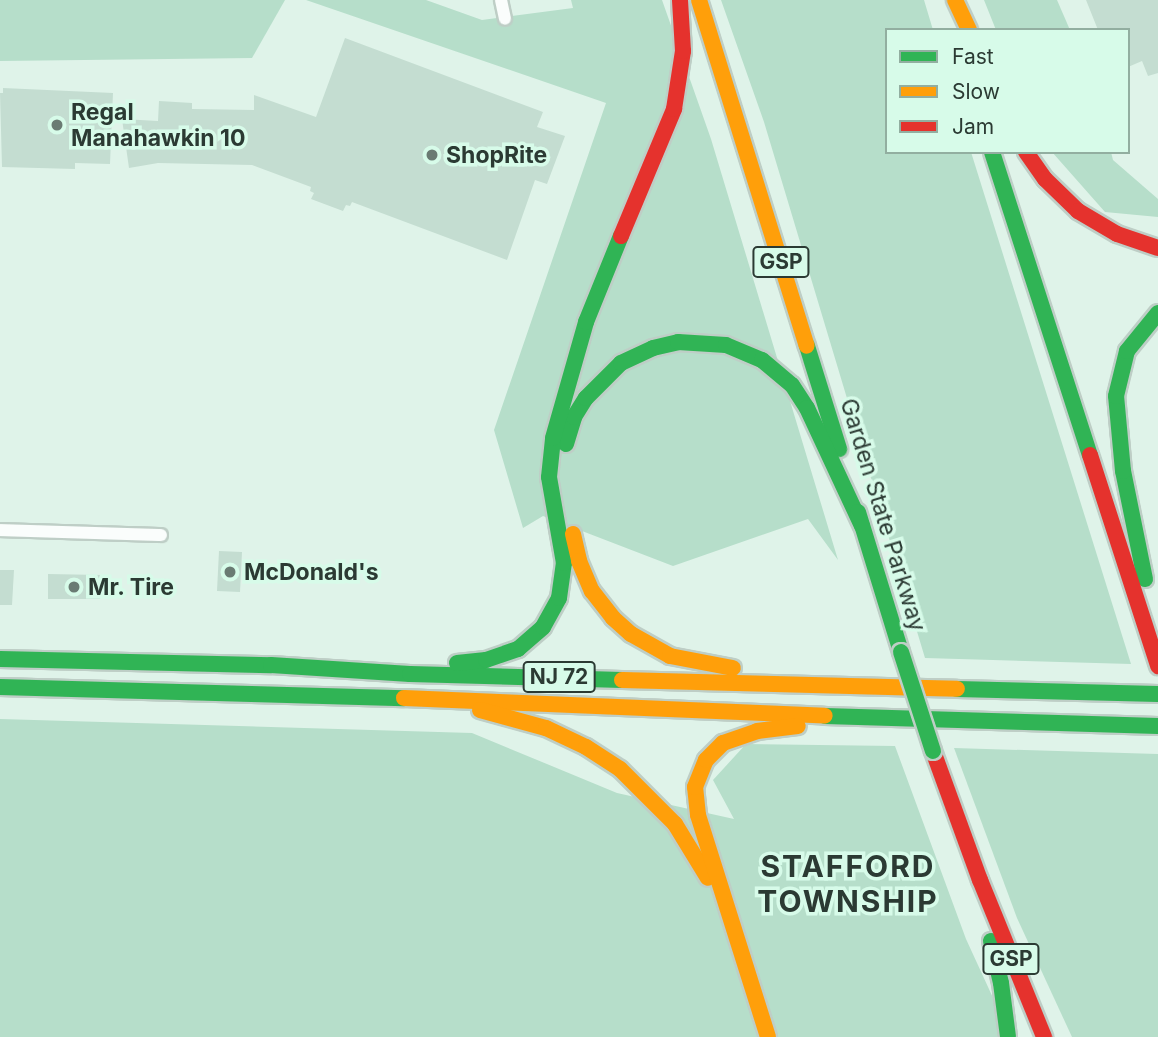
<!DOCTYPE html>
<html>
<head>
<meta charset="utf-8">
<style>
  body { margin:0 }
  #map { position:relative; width:1158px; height:1037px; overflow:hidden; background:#dff3e9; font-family:Inter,sans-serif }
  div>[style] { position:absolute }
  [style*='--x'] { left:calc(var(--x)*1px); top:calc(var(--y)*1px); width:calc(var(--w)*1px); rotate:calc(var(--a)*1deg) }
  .green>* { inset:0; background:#b6deca }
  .building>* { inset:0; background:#c4ddd1 }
  .roads { filter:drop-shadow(2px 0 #becec6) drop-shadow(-2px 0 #becec6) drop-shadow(0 2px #becec6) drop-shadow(0 -2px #becec6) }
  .street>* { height:12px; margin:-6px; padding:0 6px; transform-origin:6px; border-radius:6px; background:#fafdfc }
  .fast>* { height:16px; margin:-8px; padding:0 8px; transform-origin:8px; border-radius:8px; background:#30b455 }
  .slow>* { height:16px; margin:-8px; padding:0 8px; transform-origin:8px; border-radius:8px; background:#ff9f0a }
  .jam>* { height:16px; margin:-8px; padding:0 8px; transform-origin:8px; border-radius:8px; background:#e5322d }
  .bridges { filter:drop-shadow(2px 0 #becec6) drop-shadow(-2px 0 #becec6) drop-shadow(0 2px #becec6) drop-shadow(0 -2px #becec6) }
  .fast-bridge>* { height:16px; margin:-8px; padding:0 8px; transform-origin:8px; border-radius:8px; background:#30b455 }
  .dots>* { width:19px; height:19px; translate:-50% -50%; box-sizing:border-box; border:4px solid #d7fbe9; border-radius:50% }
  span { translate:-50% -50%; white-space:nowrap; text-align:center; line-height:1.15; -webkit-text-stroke:7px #d7fbe9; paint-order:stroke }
  .shield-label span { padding:2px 5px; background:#d7fbe9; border:2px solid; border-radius:5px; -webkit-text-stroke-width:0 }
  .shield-label { font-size:21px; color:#2b3a33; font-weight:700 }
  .poi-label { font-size:23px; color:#2b3a33; font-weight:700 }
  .left { translate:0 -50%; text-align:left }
  .street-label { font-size:23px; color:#2b3a33 }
  .district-label { font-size:30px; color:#2b3a33; font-weight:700; letter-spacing:2px }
  .legend { position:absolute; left:885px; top:28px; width:245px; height:126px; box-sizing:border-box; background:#d7fbe9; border:2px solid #92aea0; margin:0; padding:9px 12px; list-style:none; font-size:21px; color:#2b3a33 }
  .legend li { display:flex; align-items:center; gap:14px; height:35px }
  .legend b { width:35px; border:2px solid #92aea0 }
</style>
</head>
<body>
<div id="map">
  <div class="green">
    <i style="clip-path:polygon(0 0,285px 0,252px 58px,0 61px)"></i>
    <i style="clip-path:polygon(306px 0,426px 0,482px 20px,573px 8px,571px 0,662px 0,711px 139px,838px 560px,808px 519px,673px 566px,543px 516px,523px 528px,494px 430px,606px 103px)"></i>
    <i style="clip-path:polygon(721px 0,924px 0,933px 30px,887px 30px,887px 152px,971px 152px,1131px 664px,925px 658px,764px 122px)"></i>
    <i style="clip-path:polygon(984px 0,1057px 0,1070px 30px,996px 30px)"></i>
    <i style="clip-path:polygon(1052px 152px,1111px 152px,1113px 160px,1158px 199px,1158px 217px,1105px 212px)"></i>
    <i style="clip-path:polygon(0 719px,472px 733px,617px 793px,734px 819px,713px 780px,746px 744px,895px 746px,966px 939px,1011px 1037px,0 1037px)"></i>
    <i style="clip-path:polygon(954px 748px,1158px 754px,1158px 1037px,1072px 1037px,1017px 918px)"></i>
  </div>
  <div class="building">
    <i style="clip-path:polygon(1086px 0,1158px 0,1158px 73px,1148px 76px,1142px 61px,1128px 67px,1128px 30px,1098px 30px)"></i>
    <i style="clip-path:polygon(345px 38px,543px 112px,537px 127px,565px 136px,547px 184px,535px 180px,507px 260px,352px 202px,350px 206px,346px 205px,343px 211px,311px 199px,314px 193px,310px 191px,311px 187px,252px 165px,158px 163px,129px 168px,122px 119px,158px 121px,159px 101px,192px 103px,192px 109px,254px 110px,254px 95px,316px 117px)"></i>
    <i style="clip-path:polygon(3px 88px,113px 93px,110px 164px,75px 163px,75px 169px,2px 167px,0 93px,3px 93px)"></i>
    <i style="clip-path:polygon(219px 551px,242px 552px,240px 592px,217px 591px)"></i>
    <i style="clip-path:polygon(0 570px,14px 570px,12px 605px,0 605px)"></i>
    <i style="clip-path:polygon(48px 574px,101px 575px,100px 599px,48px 599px)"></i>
  </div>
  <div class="roads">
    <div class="street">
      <i style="--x:501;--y:0;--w:19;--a:78"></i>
      <i style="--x:0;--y:530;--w:161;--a:1.8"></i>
    </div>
    <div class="fast">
      <i style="--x:992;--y:152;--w:318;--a:72.1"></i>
      <i style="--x:807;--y:346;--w:108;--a:72.7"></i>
      <i style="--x:566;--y:444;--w:28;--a:-73"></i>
      <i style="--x:574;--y:417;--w:22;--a:-58"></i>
      <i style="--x:586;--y:398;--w:49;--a:-45"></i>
      <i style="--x:621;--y:363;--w:35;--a:-25"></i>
      <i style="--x:653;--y:348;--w:26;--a:-13"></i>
      <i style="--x:678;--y:342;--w:48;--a:3.6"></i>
      <i style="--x:726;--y:345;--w:39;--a:23"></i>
      <i style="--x:762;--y:360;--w:39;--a:40"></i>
      <i style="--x:792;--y:385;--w:27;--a:57"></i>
      <i style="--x:807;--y:408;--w:130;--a:65"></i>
      <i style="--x:858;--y:512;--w:146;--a:72.9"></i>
      <i style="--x:1145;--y:579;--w:110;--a:-101.5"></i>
      <i style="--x:1123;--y:471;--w:75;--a:-95.3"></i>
      <i style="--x:1116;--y:396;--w:46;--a:-76.3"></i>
      <i style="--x:1127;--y:351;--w:49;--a:-50.8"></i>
      <i style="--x:0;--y:659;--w:271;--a:1.3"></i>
      <i style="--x:271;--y:665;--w:139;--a:3.7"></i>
      <i style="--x:410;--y:674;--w:212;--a:1.6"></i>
      <i style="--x:457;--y:663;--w:29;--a:-6"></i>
      <i style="--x:486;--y:660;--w:34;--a:-19"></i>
      <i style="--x:518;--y:649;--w:33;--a:-41"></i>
      <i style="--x:543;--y:627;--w:33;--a:-61"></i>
      <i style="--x:559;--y:598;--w:35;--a:-82"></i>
      <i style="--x:564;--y:563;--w:87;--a:-99.9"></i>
      <i style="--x:549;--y:477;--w:39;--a:-84"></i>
      <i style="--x:553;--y:438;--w:121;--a:-74.1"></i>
      <i style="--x:586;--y:322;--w:93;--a:-67.9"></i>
      <i style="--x:0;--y:687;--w:404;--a:1.6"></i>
      <i style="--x:957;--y:689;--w:201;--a:1.4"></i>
      <i style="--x:825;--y:716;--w:333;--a:1.7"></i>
      <i style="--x:991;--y:941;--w:43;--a:76.6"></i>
      <i style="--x:1001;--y:983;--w:54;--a:82.6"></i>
    </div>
    <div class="slow">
      <i style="--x:699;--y:0;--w:362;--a:72.7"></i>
      <i style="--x:955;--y:0;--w:33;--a:65"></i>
      <i style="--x:573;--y:534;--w:28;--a:77"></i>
      <i style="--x:579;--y:561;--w:33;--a:67"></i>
      <i style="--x:592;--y:591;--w:34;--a:52"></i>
      <i style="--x:613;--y:618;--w:24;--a:42"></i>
      <i style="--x:631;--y:634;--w:45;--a:29.4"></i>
      <i style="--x:670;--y:656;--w:64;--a:10.8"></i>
      <i style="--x:622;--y:680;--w:335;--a:1.5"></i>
      <i style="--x:404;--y:698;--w:421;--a:2.4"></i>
      <i style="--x:480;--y:710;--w:68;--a:15.3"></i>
      <i style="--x:546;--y:728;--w:44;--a:25.4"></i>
      <i style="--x:586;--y:747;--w:40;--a:32.9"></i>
      <i style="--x:620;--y:769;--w:78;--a:45"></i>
      <i style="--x:675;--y:824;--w:63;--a:58.6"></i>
      <i style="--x:768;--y:1037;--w:233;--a:-107.5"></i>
      <i style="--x:698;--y:815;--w:28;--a:-96"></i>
      <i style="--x:695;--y:787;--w:29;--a:-68"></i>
      <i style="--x:706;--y:760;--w:24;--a:-45"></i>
      <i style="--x:723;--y:743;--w:36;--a:-19"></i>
      <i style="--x:757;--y:731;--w:41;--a:-7"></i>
    </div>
    <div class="jam">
      <i style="--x:1026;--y:152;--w:33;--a:55"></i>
      <i style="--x:1045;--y:179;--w:46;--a:44.1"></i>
      <i style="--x:1078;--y:211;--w:45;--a:30.5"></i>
      <i style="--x:1117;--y:234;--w:43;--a:18.9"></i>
      <i style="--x:621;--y:236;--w:138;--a:-67.3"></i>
      <i style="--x:674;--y:109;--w:59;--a:-81.2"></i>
      <i style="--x:683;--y:51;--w:51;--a:-93.4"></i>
      <i style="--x:1090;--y:455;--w:222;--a:72.1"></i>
      <i style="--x:933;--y:751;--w:137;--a:70"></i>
      <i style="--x:980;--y:880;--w:170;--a:67.8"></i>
    </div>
  </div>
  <div class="bridges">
    <div class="fast-bridge">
      <i style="--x:901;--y:652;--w:104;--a:72.1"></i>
    </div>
  </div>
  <div class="dots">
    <i style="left:57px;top:125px;background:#6a7b73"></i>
    <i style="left:432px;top:155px;background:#6a7b73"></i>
    <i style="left:230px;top:572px;background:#6a7b73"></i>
    <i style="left:74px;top:587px;background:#6a7b73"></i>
  </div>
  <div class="shield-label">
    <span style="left:781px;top:262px">GSP</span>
    <span style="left:559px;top:677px">NJ 72</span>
    <span style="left:1011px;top:959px">GSP</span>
  </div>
  <div class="poi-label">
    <span class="left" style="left:71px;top:125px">Regal<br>Manahawkin 10</span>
    <span class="left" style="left:446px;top:155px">ShopRite</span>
    <span class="left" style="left:244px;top:572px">McDonald's</span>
    <span class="left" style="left:88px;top:587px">Mr. Tire</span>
  </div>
  <div class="street-label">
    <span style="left:883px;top:515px;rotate:73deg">Garden State Parkway</span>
  </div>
  <div class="district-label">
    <span style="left:848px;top:883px">STAFFORD<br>TOWNSHIP</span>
  </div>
  <ul class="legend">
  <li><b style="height:9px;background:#30b455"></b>Fast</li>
  <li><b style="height:9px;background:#ff9f0a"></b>Slow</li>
  <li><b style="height:9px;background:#e5322d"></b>Jam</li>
  </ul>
</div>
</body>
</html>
